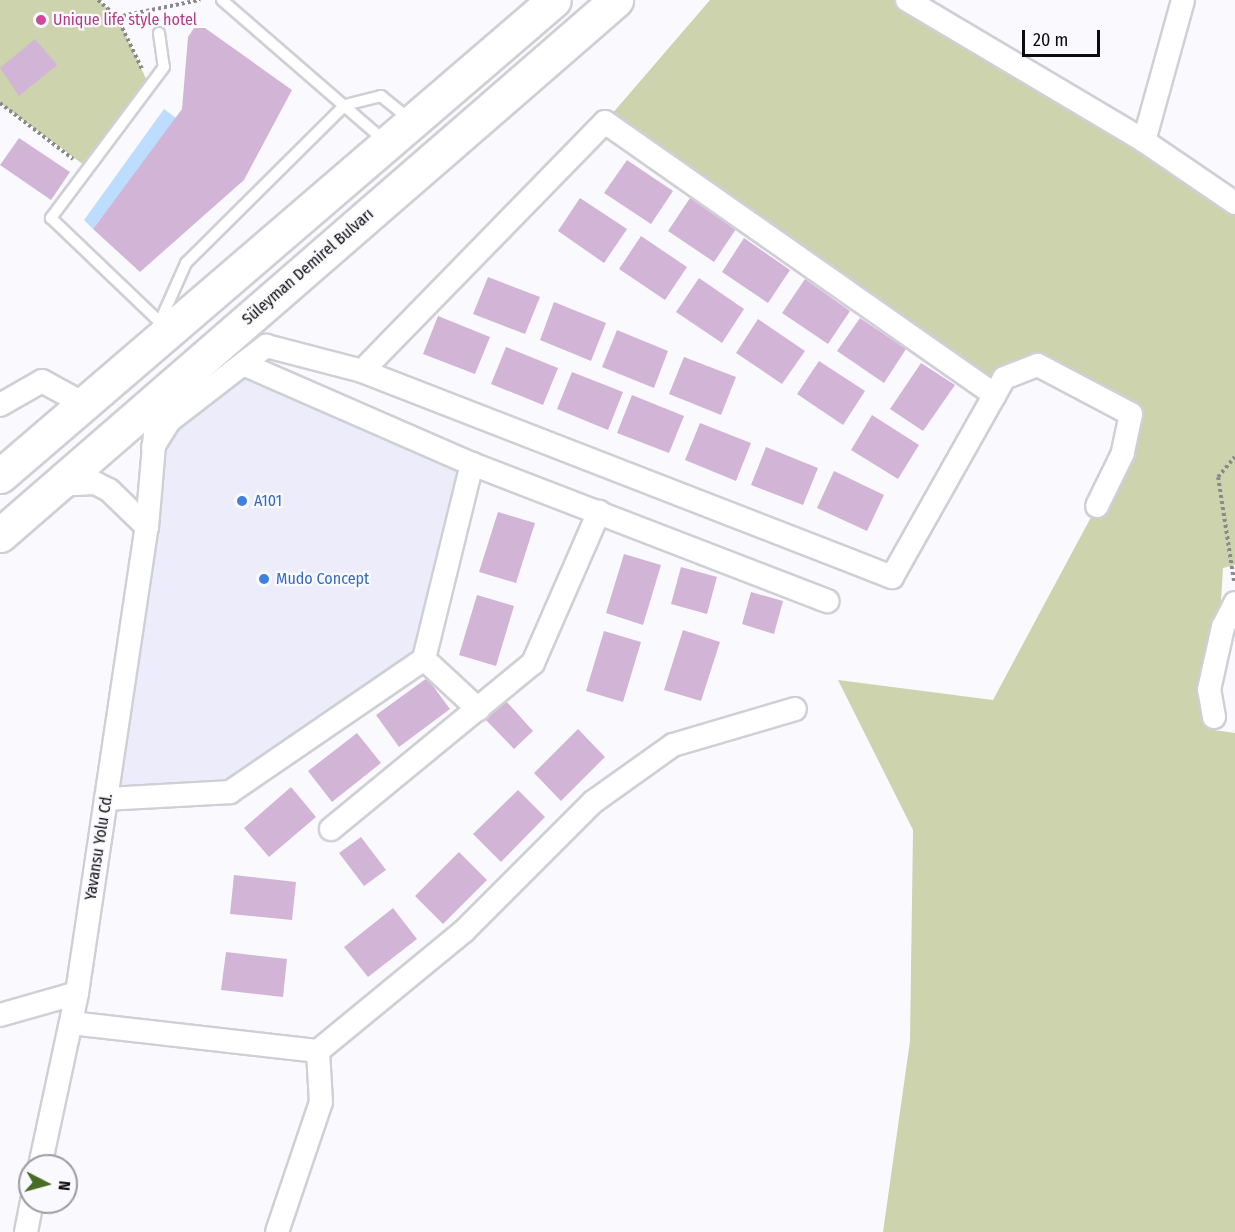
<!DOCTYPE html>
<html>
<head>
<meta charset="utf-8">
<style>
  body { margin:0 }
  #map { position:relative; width:1235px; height:1232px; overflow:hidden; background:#fafafe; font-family:"Fira Sans Condensed",sans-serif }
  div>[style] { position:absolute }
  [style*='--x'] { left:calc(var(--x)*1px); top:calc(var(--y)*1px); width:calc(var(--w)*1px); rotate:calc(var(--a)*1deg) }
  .built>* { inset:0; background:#edecfa }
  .green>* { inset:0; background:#ccd3ad }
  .water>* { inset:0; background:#bcddfe }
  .building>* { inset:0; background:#d2b4d7 }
  .path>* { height:4px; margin-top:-2px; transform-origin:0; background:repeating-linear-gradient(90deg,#8a8a8d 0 3px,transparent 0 6px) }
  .roads { filter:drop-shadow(2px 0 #cfcfd6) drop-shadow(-2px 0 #cfcfd6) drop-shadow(0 2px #cfcfd6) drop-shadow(0 -2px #cfcfd6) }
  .lane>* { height:10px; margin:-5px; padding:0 5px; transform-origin:5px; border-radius:5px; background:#fff }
  .street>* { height:22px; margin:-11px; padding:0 11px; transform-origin:11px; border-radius:11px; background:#fff }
  .highway>* { height:33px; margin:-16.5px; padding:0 16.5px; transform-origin:16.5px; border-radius:16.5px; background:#fff }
  .dots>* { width:16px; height:16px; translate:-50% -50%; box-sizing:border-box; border:3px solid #fafafe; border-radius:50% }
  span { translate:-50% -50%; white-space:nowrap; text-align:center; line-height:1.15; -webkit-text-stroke:4.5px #fafafe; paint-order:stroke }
  .hotel-label { font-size:16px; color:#b23c85 }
  .left { translate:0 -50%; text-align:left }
  .street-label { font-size:16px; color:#0c0b0e }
  .shop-label { font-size:16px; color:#366cbe }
  .north { position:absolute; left:18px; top:1154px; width:60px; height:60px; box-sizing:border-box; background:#fafafe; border:2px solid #9b9a9e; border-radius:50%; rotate:96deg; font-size:16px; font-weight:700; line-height:24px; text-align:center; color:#0c0b0e }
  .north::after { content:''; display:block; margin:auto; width:21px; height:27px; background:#476c25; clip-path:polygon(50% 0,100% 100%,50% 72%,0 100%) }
  .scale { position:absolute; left:1022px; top:30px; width:78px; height:27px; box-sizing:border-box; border:3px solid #0c0b0e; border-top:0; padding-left:8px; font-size:18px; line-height:21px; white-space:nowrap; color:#0c0b0e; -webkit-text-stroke:4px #fafafe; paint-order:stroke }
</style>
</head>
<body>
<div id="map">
  <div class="built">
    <i style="clip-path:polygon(243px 364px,472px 464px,424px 659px,230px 792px,106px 799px,153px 447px)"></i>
  </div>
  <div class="green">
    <i style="clip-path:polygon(0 0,98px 0,117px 17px,150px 87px,88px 168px,0 103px)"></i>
    <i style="clip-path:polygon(710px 0,907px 0,1235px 203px,1235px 565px,1223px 568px,1214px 717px,1207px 729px,1235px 733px,1235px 1232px,883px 1232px,910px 1041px,913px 830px,838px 680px,993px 700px,1097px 506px,1130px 414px,1038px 365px,995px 395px,605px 122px)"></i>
  </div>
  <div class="water">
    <i style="clip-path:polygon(164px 109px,176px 118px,93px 229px,84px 220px)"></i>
  </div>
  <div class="building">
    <i style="clip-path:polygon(194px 28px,205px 28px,292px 90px,244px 180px,140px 272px,93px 229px,182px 109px,188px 37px)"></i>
    <i style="clip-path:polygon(35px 39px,57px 65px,19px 96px,0 68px)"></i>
    <i style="clip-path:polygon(19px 138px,70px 172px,51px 200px,0 165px)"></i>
    <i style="clip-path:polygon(627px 160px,673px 191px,651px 224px,604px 193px)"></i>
    <i style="clip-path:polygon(580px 198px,627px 229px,604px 263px,558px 231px)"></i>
    <i style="clip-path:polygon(690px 198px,736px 229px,714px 262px,668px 231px)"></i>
    <i style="clip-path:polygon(641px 236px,687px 267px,665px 300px,619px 269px)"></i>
    <i style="clip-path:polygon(744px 238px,790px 270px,768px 303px,722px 272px)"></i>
    <i style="clip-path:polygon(488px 277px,540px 297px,525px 334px,473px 314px)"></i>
    <i style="clip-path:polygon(699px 278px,744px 309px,722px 343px,676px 312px)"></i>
    <i style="clip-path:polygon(805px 279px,850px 311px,828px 344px,782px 313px)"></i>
    <i style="clip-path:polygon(554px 302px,606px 323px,591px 361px,540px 340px)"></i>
    <i style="clip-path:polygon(438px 316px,490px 337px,475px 374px,423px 354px)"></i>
    <i style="clip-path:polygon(860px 318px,906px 349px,884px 383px,837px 351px)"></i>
    <i style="clip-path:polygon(758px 319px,805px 351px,782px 384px,736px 353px)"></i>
    <i style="clip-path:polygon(617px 330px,668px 351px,654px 388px,602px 367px)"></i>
    <i style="clip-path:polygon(506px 347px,558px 368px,543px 405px,491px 384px)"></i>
    <i style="clip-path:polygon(684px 357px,736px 377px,721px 415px,669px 394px)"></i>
    <i style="clip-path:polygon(819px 361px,865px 391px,843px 425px,797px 394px)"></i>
    <i style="clip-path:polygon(921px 363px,955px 385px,923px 431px,890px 409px)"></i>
    <i style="clip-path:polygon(572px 372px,623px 392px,608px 430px,557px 409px)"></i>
    <i style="clip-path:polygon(632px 395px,684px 416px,669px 453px,617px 433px)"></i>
    <i style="clip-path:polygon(872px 415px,919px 445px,898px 479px,851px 450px)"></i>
    <i style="clip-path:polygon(700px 423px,751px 443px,736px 481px,685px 460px)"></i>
    <i style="clip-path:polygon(766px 447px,818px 468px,803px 505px,751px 485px)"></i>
    <i style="clip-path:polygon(834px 471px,884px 495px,867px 531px,817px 508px)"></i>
    <i style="clip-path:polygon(498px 512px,535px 523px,516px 583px,479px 572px)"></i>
    <i style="clip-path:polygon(624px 554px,661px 565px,643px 625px,606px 613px)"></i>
    <i style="clip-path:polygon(681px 567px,717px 577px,707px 614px,671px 604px)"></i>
    <i style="clip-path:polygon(751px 592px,783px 601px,774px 634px,742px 624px)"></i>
    <i style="clip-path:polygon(477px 595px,514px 606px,496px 666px,459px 655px)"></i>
    <i style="clip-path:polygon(683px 630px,720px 642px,701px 701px,664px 690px)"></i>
    <i style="clip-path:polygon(604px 631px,641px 642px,623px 702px,586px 691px)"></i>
    <i style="clip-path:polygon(427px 678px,450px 709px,399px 747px,376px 715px)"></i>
    <i style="clip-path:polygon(505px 700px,533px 731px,514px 749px,485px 719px)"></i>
    <i style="clip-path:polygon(578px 729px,605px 757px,561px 801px,534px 773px)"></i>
    <i style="clip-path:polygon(357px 733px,381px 763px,332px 802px,308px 771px)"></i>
    <i style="clip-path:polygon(291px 787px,316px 817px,269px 857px,244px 828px)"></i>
    <i style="clip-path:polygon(518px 790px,545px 817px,501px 862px,473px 834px)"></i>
    <i style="clip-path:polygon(361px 837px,386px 870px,364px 886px,339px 853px)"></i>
    <i style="clip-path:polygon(459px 852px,487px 880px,443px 924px,415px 896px)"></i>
    <i style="clip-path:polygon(234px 875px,296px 882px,292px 920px,230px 914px)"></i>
    <i style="clip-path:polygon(393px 908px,417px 939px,368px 977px,344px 947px)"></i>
    <i style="clip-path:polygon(226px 952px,287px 959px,283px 997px,221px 990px)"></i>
  </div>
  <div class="path">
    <i style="--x:98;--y:0;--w:25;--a:42"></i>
    <i style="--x:117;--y:17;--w:58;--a:64.3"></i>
    <i style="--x:117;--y:17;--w:85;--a:-11.6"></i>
    <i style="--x:0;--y:103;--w:92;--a:37.5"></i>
    <i style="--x:1234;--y:581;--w:105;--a:-98.7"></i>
    <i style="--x:1218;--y:477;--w:26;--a:-50"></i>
  </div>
  <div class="roads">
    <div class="lane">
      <i style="--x:222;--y:0;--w:216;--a:40.9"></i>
      <i style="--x:159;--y:33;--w:34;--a:82"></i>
      <i style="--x:164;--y:67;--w:189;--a:126.8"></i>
      <i style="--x:51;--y:218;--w:151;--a:43.7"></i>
      <i style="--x:158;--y:326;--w:69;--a:-66"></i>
      <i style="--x:186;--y:263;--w:224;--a:-44.8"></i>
      <i style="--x:345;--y:105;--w:37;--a:-14"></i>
      <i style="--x:381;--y:96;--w:38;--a:39"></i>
    </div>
    <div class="street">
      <i style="--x:907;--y:0;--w:276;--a:30.7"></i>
      <i style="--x:1144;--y:141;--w:110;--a:34.3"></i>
      <i style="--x:1144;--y:141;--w:146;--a:-74.5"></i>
      <i style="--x:243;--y:364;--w:250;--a:23.6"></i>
      <i style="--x:472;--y:464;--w:381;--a:21.1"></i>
      <i style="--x:362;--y:371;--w:348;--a:-45.7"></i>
      <i style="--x:605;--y:122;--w:476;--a:35"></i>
      <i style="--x:0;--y:405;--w:48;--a:-29.7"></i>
      <i style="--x:42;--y:381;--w:46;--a:28.8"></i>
      <i style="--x:153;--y:447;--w:31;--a:-58"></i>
      <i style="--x:169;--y:421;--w:123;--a:-37.7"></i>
      <i style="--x:266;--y:346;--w:99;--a:14.6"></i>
      <i style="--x:362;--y:371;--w:569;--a:21.24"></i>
      <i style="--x:892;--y:577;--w:228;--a:-60.6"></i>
      <i style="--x:1004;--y:378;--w:36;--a:-21"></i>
      <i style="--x:1038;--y:365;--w:105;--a:27.8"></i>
      <i style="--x:1131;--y:414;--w:40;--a:102"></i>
      <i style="--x:1123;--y:453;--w:59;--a:116.1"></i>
      <i style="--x:56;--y:485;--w:39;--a:-3"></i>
      <i style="--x:95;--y:483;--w:16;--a:27"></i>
      <i style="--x:109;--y:490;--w:53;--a:44.2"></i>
      <i style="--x:424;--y:659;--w:74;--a:42.8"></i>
      <i style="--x:1214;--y:717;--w:27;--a:-100"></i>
      <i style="--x:1209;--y:690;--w:65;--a:-77.5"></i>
      <i style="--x:1223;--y:627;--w:27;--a:-63"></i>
      <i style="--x:106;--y:799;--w:124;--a:-3.2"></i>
      <i style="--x:230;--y:792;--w:235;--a:-34.4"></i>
      <i style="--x:424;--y:659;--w:201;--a:-76.2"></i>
      <i style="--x:331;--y:829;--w:261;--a:-39.4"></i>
      <i style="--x:533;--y:663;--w:165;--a:-66.4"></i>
      <i style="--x:0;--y:1015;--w:80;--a:-15.9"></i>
      <i style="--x:71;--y:1023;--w:249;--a:6.5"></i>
      <i style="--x:318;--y:1051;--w:189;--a:-39.4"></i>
      <i style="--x:464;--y:931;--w:182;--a:-45"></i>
      <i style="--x:593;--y:802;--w:98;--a:-35.5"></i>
      <i style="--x:673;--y:745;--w:127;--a:-16.4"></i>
      <i style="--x:40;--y:1166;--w:177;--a:-77.9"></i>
      <i style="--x:77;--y:993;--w:471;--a:-81.5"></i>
      <i style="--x:147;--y:527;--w:94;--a:-85.1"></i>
      <i style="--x:26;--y:1232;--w:31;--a:-79"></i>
      <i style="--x:277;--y:1232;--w:137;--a:-71.3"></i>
      <i style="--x:321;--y:1102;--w:51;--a:-93.4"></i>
    </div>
    <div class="highway">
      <i style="--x:0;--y:476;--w:730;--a:-40.67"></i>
      <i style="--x:0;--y:535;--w:816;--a:-40.97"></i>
    </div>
  </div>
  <div class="dots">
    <i style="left:41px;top:20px;background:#d1479c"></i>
    <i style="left:242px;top:501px;background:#3f7fe0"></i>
    <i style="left:264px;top:579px;background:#3f7fe0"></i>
  </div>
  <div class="hotel-label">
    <span class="left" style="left:53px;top:20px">Unique life style hotel</span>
  </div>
  <div class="street-label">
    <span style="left:308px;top:267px;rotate:-41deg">Süleyman Demirel Bulvarı</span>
    <span style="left:99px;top:847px;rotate:-81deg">Yavansu Yolu Cd.</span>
  </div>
  <div class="shop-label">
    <span class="left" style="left:254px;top:501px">A101</span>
    <span class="left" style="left:276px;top:579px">Mudo Concept</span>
  </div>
  <div class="north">N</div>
  <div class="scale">20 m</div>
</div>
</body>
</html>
